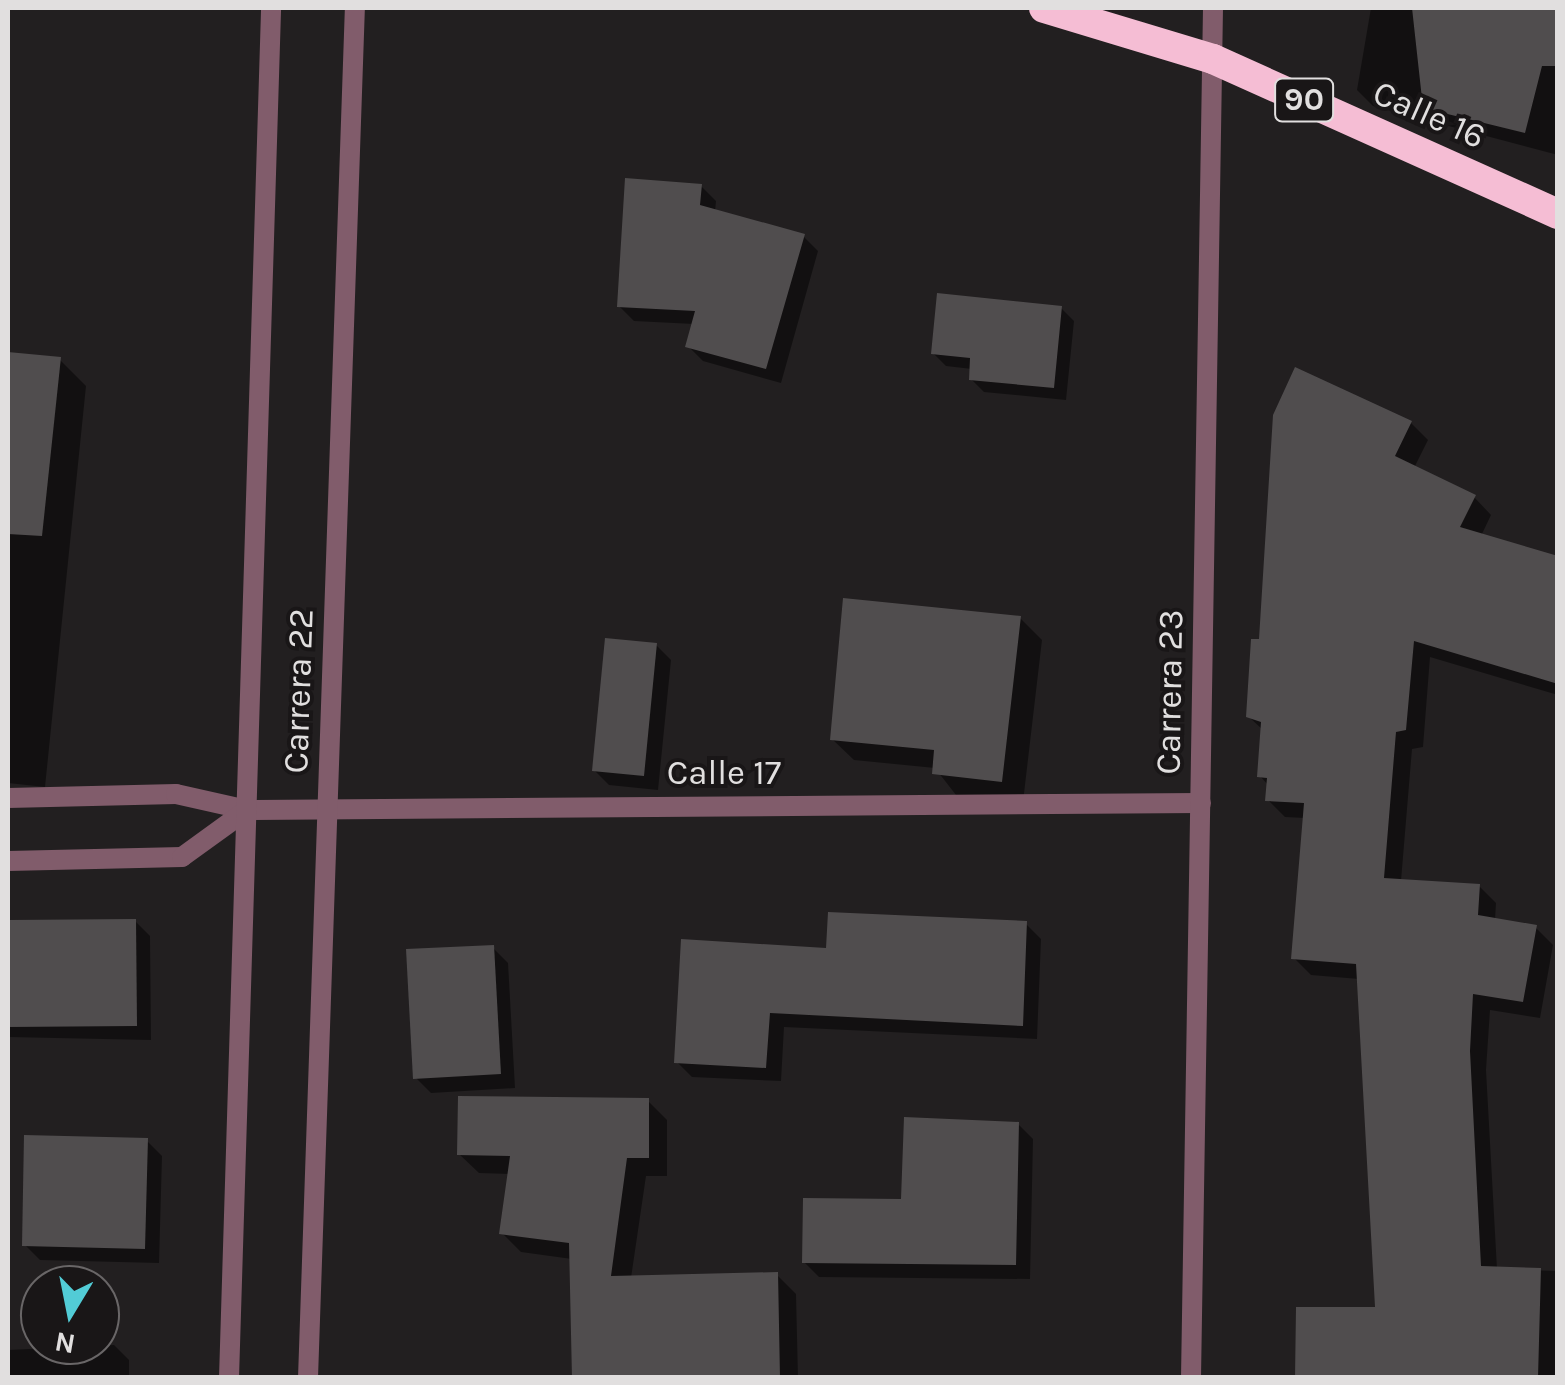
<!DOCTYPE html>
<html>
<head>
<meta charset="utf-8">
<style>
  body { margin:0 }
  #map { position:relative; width:1565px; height:1385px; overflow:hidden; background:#221f20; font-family:Karla,sans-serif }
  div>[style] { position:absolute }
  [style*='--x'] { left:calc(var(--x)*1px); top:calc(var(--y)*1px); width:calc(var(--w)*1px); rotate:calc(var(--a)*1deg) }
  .shadow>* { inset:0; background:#0007 }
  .building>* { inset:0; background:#504d4e }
  .street>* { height:20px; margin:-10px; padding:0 10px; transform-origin:10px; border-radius:10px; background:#815c6b }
  .highway>* { height:30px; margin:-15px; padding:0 15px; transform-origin:15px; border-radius:15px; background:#f5bdd4 }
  span { translate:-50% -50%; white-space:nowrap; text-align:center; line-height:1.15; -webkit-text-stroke:8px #191617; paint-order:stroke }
  .shield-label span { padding:2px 8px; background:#191617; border:2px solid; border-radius:8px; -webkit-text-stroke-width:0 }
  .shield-label { font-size:32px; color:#e1dfdf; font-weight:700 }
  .street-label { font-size:35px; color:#e1dfdf }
  .frame { position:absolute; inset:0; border:10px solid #e1dfdf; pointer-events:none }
  .north { position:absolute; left:20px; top:1265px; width:100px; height:100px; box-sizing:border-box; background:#191617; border:2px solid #696667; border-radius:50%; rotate:190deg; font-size:28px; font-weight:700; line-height:40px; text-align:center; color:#e1dfdf }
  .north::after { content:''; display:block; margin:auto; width:35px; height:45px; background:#52ccd6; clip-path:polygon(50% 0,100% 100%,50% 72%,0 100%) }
</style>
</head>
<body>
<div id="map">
  <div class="shadow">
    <i style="clip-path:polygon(1371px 8px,1558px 8px,1558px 155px,1373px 106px,1357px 90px)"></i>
    <i style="clip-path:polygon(701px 186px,716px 201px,715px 212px,803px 236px,818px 251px,781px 383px,703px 361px,688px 346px,694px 324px,634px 321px,619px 306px)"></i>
    <i style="clip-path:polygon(1061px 308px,1074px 321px,1066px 400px,984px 392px,971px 379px,972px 369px,946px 366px,933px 353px)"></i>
    <i style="clip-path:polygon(8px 354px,60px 360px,86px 386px,45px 787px,8px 783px)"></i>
    <i style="clip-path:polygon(1411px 423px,1428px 440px,1414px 468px,1474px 497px,1491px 515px,1481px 536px,1558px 559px,1558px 695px,1430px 657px,1423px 747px,1412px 749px,1401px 881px,1479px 886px,1496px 903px,1495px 920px,1535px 927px,1553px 945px,1540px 1018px,1490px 1010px,1486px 1070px,1497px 1269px,1558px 1271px,1558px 1378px,1298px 1378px,1377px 1310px,1359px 979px,1311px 975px,1294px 958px,1305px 818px,1285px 817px,1268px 800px,1269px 786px,1260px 776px,1263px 730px,1248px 716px,1261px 642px)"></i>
    <i style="clip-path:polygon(1020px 618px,1042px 640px,1023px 802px,956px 795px,935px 768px,854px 760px,832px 739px)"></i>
    <i style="clip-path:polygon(656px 645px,671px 660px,658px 790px,609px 785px,594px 770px)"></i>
    <i style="clip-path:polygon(135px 921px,150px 936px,151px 1040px,8px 1037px,8px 922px)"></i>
    <i style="clip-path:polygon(1026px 924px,1041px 939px,1037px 1039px,784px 1027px,781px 1081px,692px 1077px,677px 1062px,829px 951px)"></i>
    <i style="clip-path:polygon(493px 948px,508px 963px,515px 1088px,431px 1093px,416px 1078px)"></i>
    <i style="clip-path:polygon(648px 1101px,667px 1120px,667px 1176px,646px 1176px,631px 1278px,777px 1275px,796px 1294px,798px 1378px,575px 1378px,572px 1259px,521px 1252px,502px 1233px,510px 1174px,479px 1173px,459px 1154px)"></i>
    <i style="clip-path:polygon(1018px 1124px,1033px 1139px,1030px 1279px,819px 1277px,804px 1262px)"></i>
    <i style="clip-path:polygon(147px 1141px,162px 1156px,159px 1263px,40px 1260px,25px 1245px)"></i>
    <i style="clip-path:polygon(114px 1345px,129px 1360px,129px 1378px,8px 1378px,8px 1350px)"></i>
  </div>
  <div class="building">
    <i style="clip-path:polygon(1412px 8px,1558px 8px,1558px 66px,1542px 66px,1525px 133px,1423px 108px)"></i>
    <i style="clip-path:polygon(625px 178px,702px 184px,700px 205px,805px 234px,766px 369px,685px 347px,695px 311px,617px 307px)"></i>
    <i style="clip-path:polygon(937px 293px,1062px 306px,1054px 388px,969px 380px,970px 358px,931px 354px)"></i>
    <i style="clip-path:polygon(8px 352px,61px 357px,42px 536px,8px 534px)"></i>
    <i style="clip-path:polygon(1295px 367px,1412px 421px,1395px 456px,1476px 495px,1460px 527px,1558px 556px,1558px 684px,1414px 641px,1406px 730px,1396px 732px,1384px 878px,1480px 884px,1478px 915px,1537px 925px,1523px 1002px,1473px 994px,1470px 1051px,1481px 1266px,1541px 1268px,1538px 1378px,1295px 1378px,1296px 1307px,1375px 1307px,1356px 964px,1291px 959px,1304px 803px,1265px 801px,1267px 778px,1257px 777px,1261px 722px,1246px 717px,1251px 639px,1259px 639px,1273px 415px)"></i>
    <i style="clip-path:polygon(843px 598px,1021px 616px,1002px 782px,932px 774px,934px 750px,830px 740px)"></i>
    <i style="clip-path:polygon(605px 638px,657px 643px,644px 776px,592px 771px)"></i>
    <i style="clip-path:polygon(828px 912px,1027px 921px,1023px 1026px,770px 1013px,766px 1068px,674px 1063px,681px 939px,826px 948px)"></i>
    <i style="clip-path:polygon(136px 919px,137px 1026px,8px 1027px,8px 920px)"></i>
    <i style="clip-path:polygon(494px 945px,501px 1074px,413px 1079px,406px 949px)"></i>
    <i style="clip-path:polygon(458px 1096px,649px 1098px,649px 1158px,627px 1158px,611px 1276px,778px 1272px,780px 1378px,572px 1378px,569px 1243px,499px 1234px,510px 1156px,457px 1155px)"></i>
    <i style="clip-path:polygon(904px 1117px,1019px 1122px,1016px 1265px,802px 1263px,803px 1198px,901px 1199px)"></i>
    <i style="clip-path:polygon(24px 1135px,148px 1138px,145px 1249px,22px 1246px)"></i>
  </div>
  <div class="street">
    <i style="--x:8;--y:798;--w:168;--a:-1.4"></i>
    <i style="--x:176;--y:794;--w:73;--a:12.7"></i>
    <i style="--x:247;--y:810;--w:954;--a:-0.42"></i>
    <i style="--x:8;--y:861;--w:174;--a:-1.3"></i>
    <i style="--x:182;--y:857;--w:80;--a:-35.9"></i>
    <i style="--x:229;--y:1378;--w:1371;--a:-88.24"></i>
    <i style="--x:308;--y:1378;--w:1371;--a:-88.04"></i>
    <i style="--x:1191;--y:1378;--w:1370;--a:-89.08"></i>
  </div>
  <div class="highway">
    <i style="--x:1044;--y:8;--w:177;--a:16.8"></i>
    <i style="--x:1213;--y:59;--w:378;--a:24.2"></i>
  </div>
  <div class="shield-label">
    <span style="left:1304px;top:100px">90</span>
  </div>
  <div class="street-label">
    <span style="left:1429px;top:115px;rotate:24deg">Calle 16</span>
    <span style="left:299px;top:691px;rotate:-88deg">Carrera 22</span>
    <span style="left:1170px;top:692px;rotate:-89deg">Carrera 23</span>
    <span style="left:724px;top:773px">Calle 17</span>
  </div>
  <div class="frame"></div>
  <div class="north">N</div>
</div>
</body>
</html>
